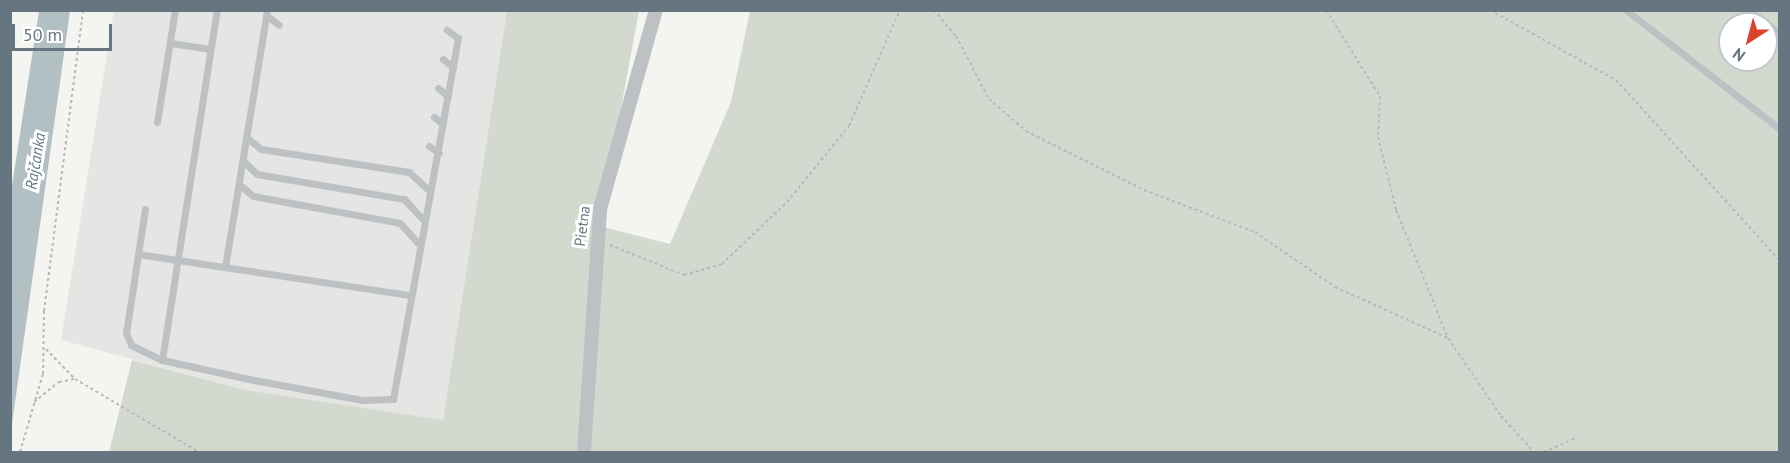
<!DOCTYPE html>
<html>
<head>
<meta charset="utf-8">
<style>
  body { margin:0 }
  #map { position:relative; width:1790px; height:463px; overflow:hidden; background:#f4f4f0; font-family:"PT Sans",sans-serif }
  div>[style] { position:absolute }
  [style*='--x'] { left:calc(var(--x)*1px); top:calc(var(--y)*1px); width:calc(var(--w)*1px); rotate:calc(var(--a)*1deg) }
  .built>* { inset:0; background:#e5e5e4 }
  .green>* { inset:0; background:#d4d9d0 }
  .water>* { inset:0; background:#b2c0c3 }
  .path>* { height:2px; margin-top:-1px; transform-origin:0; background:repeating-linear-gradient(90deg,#b7babc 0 3px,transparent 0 6px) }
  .lane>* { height:7px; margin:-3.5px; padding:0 3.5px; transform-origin:3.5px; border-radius:3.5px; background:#bdc1c4 }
  .street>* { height:14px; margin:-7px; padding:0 7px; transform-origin:7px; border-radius:7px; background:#bdc1c4 }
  span { translate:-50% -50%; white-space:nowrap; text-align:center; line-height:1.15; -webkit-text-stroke:6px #fff; paint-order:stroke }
  .street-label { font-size:15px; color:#657680 }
  .water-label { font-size:16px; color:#60787d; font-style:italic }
  .frame { position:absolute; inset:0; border:12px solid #657680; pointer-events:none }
  .north { position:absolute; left:1718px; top:12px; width:60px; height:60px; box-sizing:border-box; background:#fff; border:2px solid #c1c8cc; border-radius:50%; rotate:216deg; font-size:16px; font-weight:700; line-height:24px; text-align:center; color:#657680 }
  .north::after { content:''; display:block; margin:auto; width:21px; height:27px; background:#da432b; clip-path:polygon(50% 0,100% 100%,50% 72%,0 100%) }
  .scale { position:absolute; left:12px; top:24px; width:100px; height:27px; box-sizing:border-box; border:3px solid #657680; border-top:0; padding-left:8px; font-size:18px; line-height:21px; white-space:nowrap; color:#657680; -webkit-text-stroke:4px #fff; paint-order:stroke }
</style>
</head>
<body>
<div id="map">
  <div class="built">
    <i style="clip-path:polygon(114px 11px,507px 11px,443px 420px,246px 390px,61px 340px)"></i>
  </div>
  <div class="green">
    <i style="clip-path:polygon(evenodd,507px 11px,639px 11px,599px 226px,670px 244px,731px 102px,750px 11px,1779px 11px,1779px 452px,109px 452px,132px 360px,246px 390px,443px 420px,507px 11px,1730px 24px,1766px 24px,1766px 60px,1730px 60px,1730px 24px)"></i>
  </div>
  <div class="water">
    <i style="clip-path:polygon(39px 11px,70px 11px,11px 431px,11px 192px)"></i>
  </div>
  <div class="path">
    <i style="--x:934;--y:10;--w:34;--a:50"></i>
    <i style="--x:956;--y:36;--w:71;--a:62.4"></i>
    <i style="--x:989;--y:99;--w:49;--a:40.9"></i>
    <i style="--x:1026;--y:131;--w:132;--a:26.6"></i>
    <i style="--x:1144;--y:190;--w:119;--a:20.7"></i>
    <i style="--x:1255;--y:232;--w:97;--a:34.5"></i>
    <i style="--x:1335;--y:287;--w:124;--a:24.3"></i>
    <i style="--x:1448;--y:338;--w:94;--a:55.8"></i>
    <i style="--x:1501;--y:416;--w:49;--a:47.5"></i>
    <i style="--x:1326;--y:10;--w:102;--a:57.9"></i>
    <i style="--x:1380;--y:96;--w:41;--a:92.8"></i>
    <i style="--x:1378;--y:137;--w:75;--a:76.1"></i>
    <i style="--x:1396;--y:210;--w:138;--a:67.9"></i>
    <i style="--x:1490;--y:10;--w:144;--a:29.1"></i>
    <i style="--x:1616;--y:80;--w:244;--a:47.8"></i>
    <i style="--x:610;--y:245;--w:80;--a:22.1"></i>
    <i style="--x:684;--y:275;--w:40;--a:-16"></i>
    <i style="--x:722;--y:264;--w:90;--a:-43.6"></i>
    <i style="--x:787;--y:202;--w:98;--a:-50.8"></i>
    <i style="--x:849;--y:126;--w:127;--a:-66.3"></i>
    <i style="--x:46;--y:349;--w:42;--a:46"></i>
    <i style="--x:34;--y:402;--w:32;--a:-39"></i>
    <i style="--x:59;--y:382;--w:16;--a:-11"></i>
    <i style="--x:75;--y:379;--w:144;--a:30.5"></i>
    <i style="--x:20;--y:452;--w:81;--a:-73.6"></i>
    <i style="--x:43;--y:374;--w:63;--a:-89.1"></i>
    <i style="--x:44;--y:311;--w:304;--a:-82.6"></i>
    <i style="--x:1544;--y:452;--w:36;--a:-24"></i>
  </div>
  <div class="lane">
    <i style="--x:1626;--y:10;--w:195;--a:37.7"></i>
    <i style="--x:1750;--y:10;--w:38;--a:39"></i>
    <i style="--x:266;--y:15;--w:16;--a:38"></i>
    <i style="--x:170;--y:43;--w:41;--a:8.3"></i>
    <i style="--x:443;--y:59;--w:13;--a:39"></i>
    <i style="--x:438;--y:88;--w:13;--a:39"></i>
    <i style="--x:434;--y:117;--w:11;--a:38"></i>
    <i style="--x:157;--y:122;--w:113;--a:-80.9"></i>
    <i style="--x:246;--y:137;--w:19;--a:39"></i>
    <i style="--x:261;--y:149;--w:150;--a:8.8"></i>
    <i style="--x:409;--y:172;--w:25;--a:43"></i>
    <i style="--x:429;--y:146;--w:12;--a:35"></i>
    <i style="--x:243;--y:161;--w:19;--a:43"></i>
    <i style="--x:257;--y:174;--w:149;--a:9.7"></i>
    <i style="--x:404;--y:199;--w:26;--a:47"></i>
    <i style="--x:239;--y:184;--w:18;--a:41"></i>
    <i style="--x:253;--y:196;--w:149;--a:10.4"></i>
    <i style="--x:400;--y:223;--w:27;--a:48"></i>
    <i style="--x:145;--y:209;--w:125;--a:98.7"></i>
    <i style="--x:126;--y:333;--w:13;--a:67"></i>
    <i style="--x:131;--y:345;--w:34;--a:26"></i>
    <i style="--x:162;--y:360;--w:89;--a:12.3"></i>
    <i style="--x:249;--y:379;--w:115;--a:10.5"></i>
    <i style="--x:362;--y:400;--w:31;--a:-2"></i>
    <i style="--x:393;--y:399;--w:367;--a:-79.8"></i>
    <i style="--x:458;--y:38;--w:14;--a:-144"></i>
    <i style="--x:138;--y:254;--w:275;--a:8.6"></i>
    <i style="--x:225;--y:267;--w:260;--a:-80.7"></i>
    <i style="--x:162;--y:360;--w:354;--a:-81.1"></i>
  </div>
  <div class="street">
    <i style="--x:584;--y:452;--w:244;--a:-86.2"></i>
    <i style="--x:600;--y:209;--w:207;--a:-74.3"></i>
  </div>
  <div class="street-label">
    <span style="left:582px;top:226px;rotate:-82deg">Pietna</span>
  </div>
  <div class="water-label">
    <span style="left:35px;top:161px;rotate:-81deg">Rajčanka</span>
  </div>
  <div class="frame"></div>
  <div class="north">N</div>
  <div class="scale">50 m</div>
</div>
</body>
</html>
